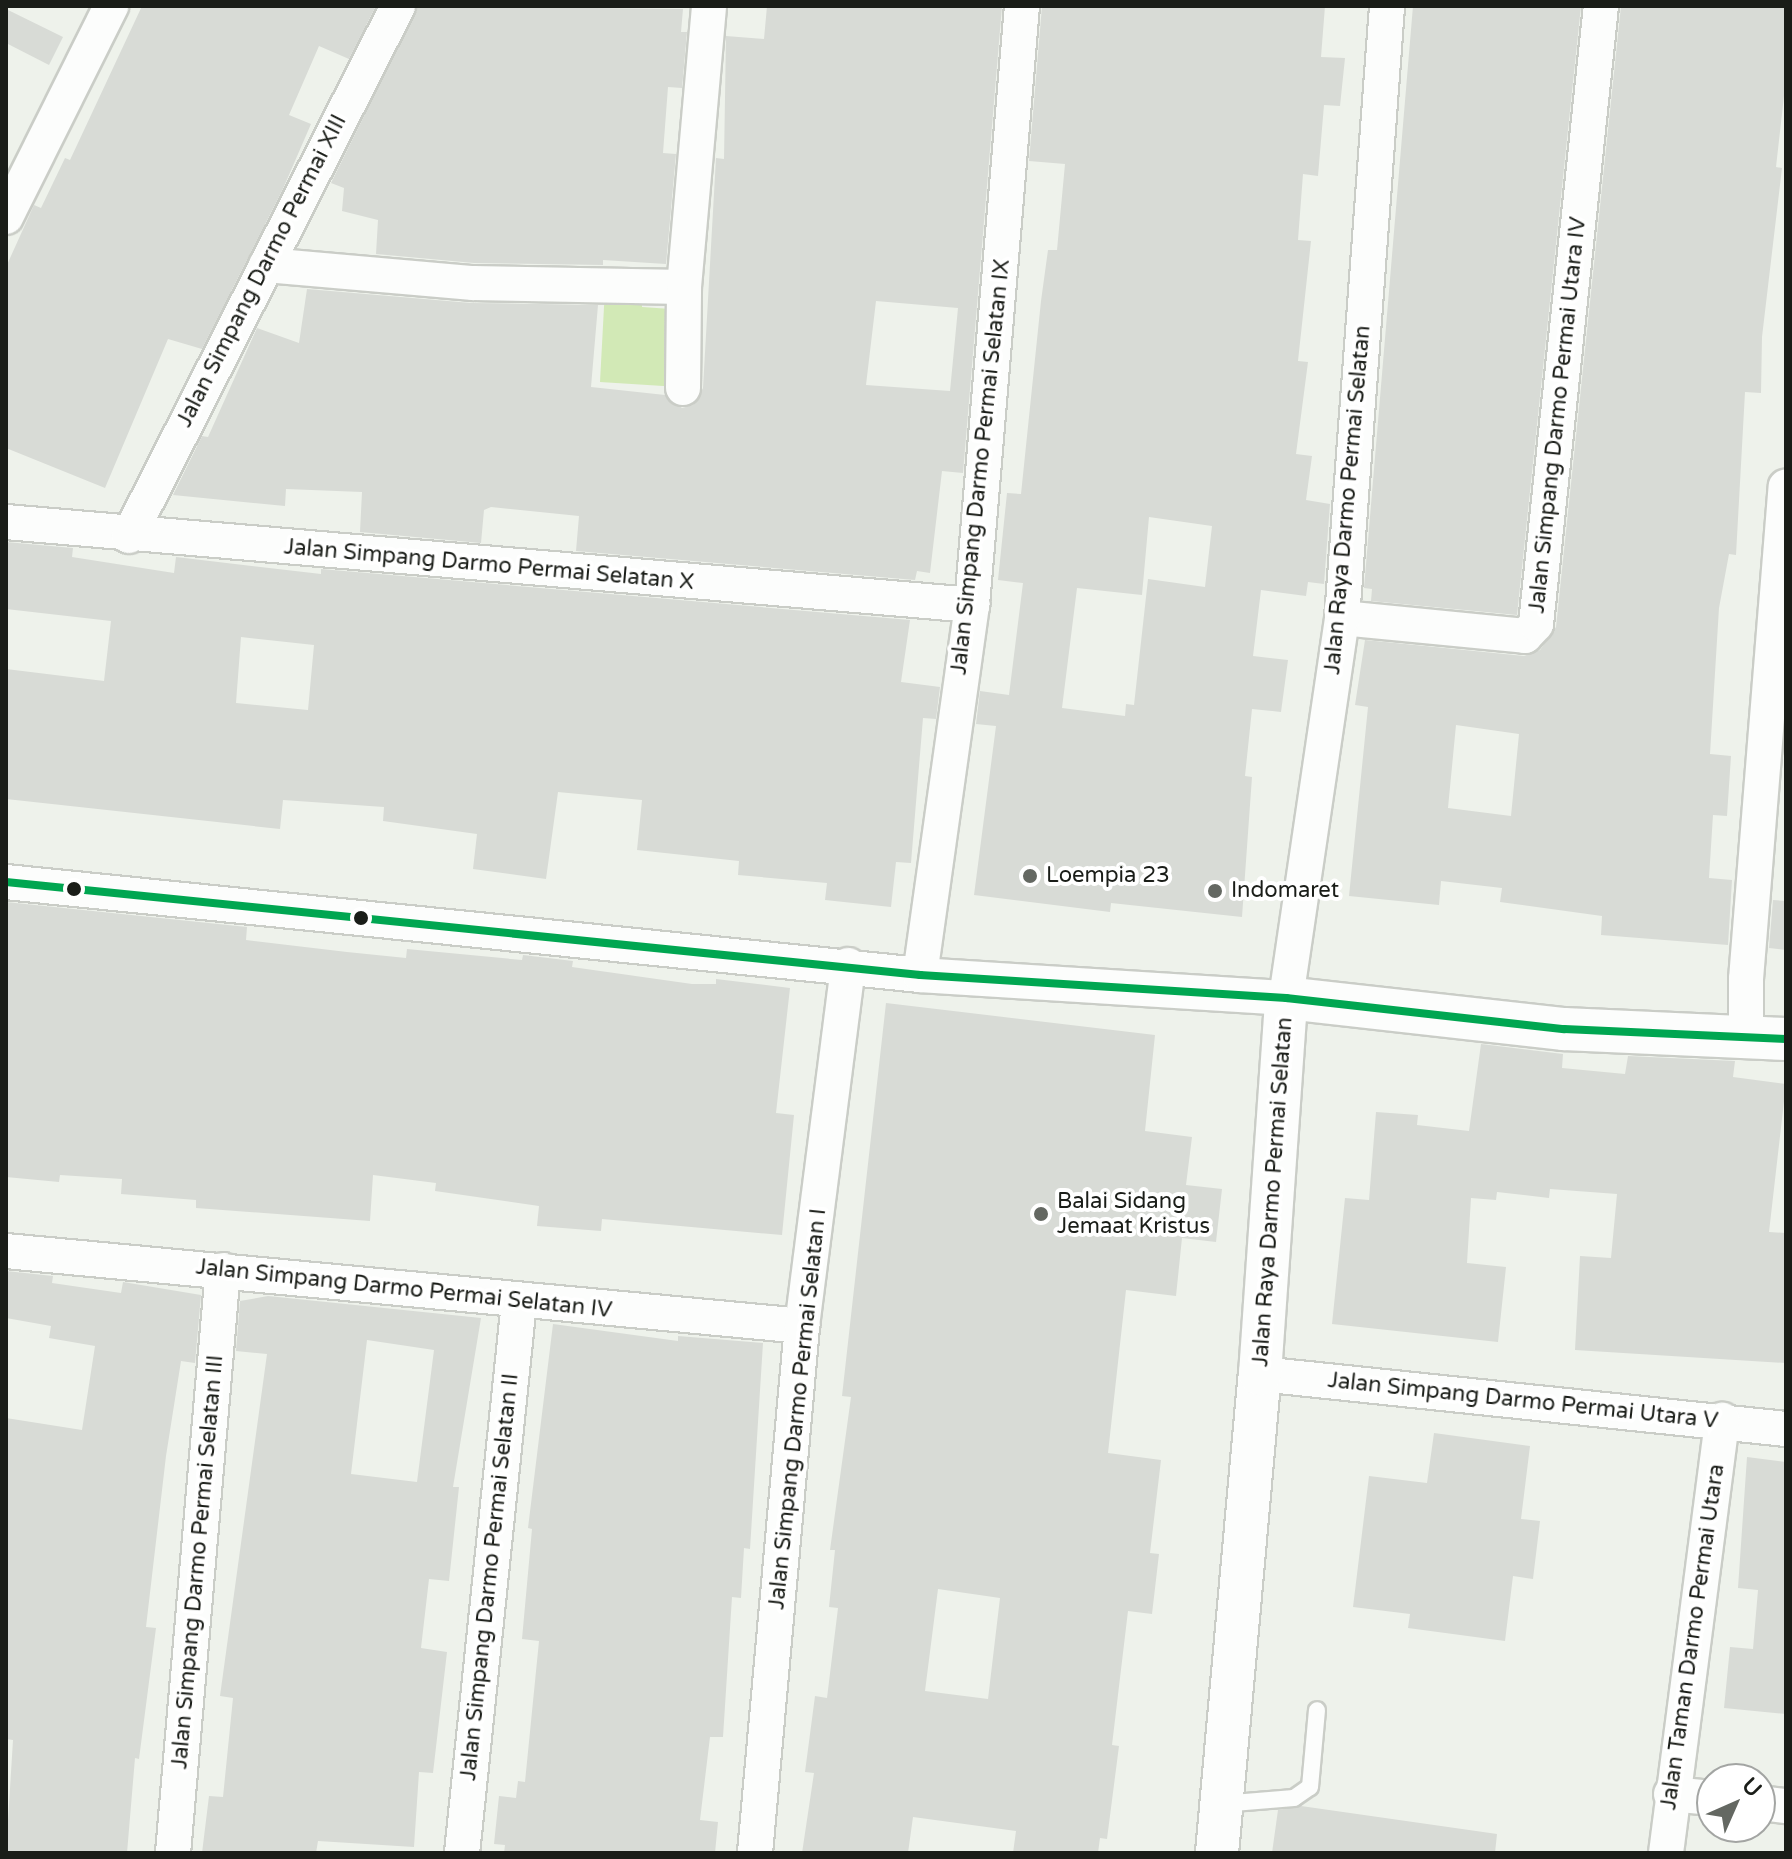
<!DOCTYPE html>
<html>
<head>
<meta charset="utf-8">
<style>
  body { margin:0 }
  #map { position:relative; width:1792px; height:1859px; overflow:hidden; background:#eef2eb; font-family:"Varela Round",sans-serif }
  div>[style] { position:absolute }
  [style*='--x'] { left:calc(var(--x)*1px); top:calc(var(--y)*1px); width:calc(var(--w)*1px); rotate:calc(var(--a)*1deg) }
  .green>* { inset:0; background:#d2e9b6 }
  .building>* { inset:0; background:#d8dbd6 }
  .roads { filter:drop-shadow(2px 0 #cacdc7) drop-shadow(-2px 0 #cacdc7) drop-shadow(0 2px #cacdc7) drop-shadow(0 -2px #cacdc7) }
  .service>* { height:16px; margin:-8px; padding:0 8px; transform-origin:8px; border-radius:8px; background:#fcfdfc }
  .minor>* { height:34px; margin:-17px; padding:0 17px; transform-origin:17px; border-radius:17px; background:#fcfdfc }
  .tertiary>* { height:42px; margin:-21px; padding:0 21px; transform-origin:21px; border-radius:21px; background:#fcfdfc }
  .bus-1>* { height:8px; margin:-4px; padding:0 4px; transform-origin:4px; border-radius:4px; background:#00a651 }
  .dots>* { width:22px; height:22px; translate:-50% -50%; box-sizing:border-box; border:4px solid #fff; border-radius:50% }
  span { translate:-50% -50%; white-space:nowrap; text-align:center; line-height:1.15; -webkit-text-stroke:8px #fff; paint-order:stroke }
  .street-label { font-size:22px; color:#1a1d18 }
  .poi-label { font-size:22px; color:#1a1d18 }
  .left { translate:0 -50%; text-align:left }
  .frame { position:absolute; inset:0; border:8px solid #1a1d18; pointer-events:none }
  .north { position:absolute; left:1696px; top:1763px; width:80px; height:80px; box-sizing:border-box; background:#fff; border:2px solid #a3a5a3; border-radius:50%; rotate:45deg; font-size:22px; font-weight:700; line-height:32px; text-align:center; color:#1a1d18 }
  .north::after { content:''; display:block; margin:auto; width:28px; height:36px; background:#646862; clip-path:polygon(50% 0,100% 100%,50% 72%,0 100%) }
</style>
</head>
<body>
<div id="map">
  <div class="green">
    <i style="clip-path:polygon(605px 288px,643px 290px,642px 307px,671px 309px,679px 387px,600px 382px)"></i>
  </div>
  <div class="building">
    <i style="clip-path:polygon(142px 6px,376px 6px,349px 59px,319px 46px,289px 115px,311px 124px,282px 191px,202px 349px,168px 339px,105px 488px,6px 448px,6px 267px,34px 205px,41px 208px,65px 158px,70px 160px)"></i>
    <i style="clip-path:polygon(418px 6px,683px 9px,681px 32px,687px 32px,682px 88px,668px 87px,663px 153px,676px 154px,666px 264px,603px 260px,603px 265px,474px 263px,376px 254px,378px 220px,342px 211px,344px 188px,331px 183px)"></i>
    <i style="clip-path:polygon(evenodd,767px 6px,1002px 6px,963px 473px,942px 471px,930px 573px,917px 571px,915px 580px,576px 551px,579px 516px,491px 507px,484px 510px,481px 543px,360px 532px,362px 492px,286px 489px,285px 506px,173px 495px,202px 436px,208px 437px,257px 328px,299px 343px,307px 289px,471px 303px,598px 305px,591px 387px,665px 395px,682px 408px,693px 405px,703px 388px,716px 158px,724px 159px,726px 36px,764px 39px,767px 6px,876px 301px,958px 308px,950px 391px,866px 385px,876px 301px)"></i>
    <i style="clip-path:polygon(evenodd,1042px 6px,1325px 6px,1321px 57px,1345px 58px,1340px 106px,1324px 105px,1318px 176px,1303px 174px,1298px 240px,1311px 241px,1298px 361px,1308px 362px,1296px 454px,1312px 456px,1306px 500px,1330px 504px,1324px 584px,1308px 582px,1306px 596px,1261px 590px,1253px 656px,1288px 660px,1281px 712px,1252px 709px,1245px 776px,1252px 777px,1242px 917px,1111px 903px,1110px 912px,974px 895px,996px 726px,976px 724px,980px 691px,1009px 695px,1023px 583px,998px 580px,1007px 493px,1021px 494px,1041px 301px,1048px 250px,1057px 250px,1065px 164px,1029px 161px,1042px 6px,1149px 517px,1212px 526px,1205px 587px,1148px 579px,1134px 705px,1126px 704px,1125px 716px,1062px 708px,1077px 588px,1142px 595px,1149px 517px)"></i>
    <i style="clip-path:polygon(1413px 6px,1581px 6px,1517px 615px,1371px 601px,1372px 589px,1364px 588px)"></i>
    <i style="clip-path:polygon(evenodd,1621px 6px,1786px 6px,1786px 78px,1776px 167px,1782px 168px,1762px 337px,1761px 393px,1745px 392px,1736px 555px,1729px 554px,1719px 608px,1710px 754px,1731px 756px,1727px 816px,1713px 815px,1709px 878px,1732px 880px,1728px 945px,1601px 935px,1602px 916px,1500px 902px,1502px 888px,1441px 881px,1439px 905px,1349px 896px,1368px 707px,1355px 705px,1365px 640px,1524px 656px,1540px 650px,1556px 627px,1621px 6px,1456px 725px,1519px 734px,1511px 816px,1448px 808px,1456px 725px)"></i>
    <i style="clip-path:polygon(6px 9px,63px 37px,49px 65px,6px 43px)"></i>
    <i style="clip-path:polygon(evenodd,6px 542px,73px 548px,72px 557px,174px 573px,176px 557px,321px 574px,321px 569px,910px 620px,901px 682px,940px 687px,936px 719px,923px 718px,911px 863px,896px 862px,891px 907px,825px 900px,827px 883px,738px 875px,739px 861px,637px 850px,642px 800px,558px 792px,546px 879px,473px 869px,477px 834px,383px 821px,384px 807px,283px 800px,280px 829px,6px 799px,6px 669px,104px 681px,111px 621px,6px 609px,6px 542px,241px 637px,314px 645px,308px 710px,236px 703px,241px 637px)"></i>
    <i style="clip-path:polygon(1773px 900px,1786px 901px,1786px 950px,1769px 948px)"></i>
    <i style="clip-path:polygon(6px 902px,247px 927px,246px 940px,347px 952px,406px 958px,407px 949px,522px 960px,523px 955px,573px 961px,572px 967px,692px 984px,716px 984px,716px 979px,790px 988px,776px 1113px,794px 1115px,782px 1235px,602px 1219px,601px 1231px,537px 1226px,539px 1206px,435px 1191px,436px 1183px,373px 1175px,370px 1221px,196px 1208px,196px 1200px,121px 1194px,122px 1179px,60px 1175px,59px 1182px,6px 1177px)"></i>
    <i style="clip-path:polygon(evenodd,886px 1003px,1155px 1035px,1145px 1131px,1192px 1137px,1186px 1185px,1222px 1189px,1216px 1242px,1182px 1238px,1176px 1296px,1126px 1290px,1108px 1453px,1161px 1460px,1150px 1553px,1159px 1554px,1152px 1614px,1128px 1611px,1112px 1745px,1119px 1746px,1107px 1839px,1100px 1838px,1098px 1853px,1013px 1853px,1016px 1831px,913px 1817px,908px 1853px,802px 1853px,814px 1773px,805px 1772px,815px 1696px,827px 1698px,838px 1608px,829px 1607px,835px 1550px,830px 1550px,851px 1397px,842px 1396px,886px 1003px,938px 1589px,1000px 1598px,988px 1699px,925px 1691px,938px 1589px)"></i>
    <i style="clip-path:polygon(1481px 1044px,1563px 1054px,1562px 1068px,1625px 1074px,1628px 1056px,1735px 1061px,1733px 1077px,1786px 1084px,1769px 1232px,1786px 1233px,1786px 1363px,1575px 1350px,1580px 1256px,1611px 1258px,1617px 1194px,1550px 1189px,1549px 1198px,1497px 1192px,1496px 1200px,1471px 1198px,1467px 1263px,1506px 1267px,1498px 1342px,1332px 1324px,1345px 1198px,1369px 1200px,1376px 1112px,1418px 1115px,1417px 1125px,1469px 1131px)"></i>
    <i style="clip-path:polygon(6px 1271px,53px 1276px,52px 1283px,121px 1293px,123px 1282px,201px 1295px,195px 1363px,181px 1361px,166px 1456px,146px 1627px,156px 1628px,139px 1759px,135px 1758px,127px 1853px,6px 1853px,13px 1740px,6px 1739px,6px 1418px,82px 1430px,95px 1346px,49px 1338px,51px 1326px,6px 1318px)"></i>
    <i style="clip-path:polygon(evenodd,268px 1296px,481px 1318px,453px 1487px,459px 1487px,449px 1581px,429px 1579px,421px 1648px,447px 1652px,433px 1773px,419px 1772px,414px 1847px,318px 1841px,316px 1853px,202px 1853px,209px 1796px,223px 1797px,233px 1698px,220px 1696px,267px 1354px,236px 1351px,240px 1301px,268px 1296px,367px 1340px,434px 1350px,417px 1482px,351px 1474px,367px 1340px)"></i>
    <i style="clip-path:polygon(553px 1324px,678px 1341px,678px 1336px,763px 1343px,750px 1549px,744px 1548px,741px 1598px,732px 1597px,723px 1737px,710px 1737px,700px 1820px,718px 1822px,715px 1853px,504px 1853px,505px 1845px,494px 1844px,499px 1796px,516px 1798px,518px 1781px,525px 1782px,539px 1641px,522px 1639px,532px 1529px,528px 1528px)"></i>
    <i style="clip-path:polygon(1434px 1433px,1530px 1446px,1521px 1519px,1540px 1521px,1533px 1579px,1513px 1576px,1505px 1641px,1408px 1628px,1410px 1614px,1353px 1607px,1369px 1476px,1427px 1483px)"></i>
    <i style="clip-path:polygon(1747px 1457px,1786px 1462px,1786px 1714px,1724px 1708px,1730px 1647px,1753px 1649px,1758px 1590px,1738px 1588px)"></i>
    <i style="clip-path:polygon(1301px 1806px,1497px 1834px,1495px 1853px,1272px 1853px,1278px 1810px)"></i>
  </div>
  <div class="roads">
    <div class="service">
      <i style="--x:1221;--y:1804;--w:73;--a:-4.7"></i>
      <i style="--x:1294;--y:1798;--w:19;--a:-35"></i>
      <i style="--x:1310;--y:1787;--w:77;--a:-84.8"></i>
    </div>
    <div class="minor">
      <i style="--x:6;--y:217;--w:236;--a:-63.5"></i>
      <i style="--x:266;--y:265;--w:208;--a:5"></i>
      <i style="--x:473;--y:283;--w:211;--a:1.1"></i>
      <i style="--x:683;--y:388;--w:101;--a:-89.4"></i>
      <i style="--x:684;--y:287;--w:282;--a:-84.9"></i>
      <i style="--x:6;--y:522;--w:970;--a:4.91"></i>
      <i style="--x:129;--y:536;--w:594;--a:-63.09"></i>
      <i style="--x:1342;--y:618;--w:184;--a:5.6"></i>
      <i style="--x:1525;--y:636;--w:16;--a:-47"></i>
      <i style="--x:1536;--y:624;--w:621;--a:-84"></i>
      <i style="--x:6;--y:882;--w:919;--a:5.81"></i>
      <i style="--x:920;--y:975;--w:367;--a:3.6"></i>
      <i style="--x:1286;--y:998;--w:384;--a:-81.6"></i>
      <i style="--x:1342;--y:618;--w:614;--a:-85.79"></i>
      <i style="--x:920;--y:975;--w:374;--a:-82"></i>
      <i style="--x:972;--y:605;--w:601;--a:-85.23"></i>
      <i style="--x:1746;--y:1036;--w:57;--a:-90"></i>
      <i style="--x:1746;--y:979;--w:494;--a:-85.4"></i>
      <i style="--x:6;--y:1251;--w:800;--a:5.38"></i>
      <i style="--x:1260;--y:1374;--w:529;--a:5.97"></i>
      <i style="--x:1671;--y:1794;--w:41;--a:5.6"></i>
      <i style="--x:1760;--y:1803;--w:26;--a:7"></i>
      <i style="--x:173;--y:1853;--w:585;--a:-85.1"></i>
      <i style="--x:462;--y:1853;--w:554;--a:-84.09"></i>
      <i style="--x:755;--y:1853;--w:529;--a:-84.9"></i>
      <i style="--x:802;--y:1326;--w:364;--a:-82.7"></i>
      <i style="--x:1666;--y:1853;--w:437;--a:-82.6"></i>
    </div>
    <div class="tertiary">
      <i style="--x:1217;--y:1853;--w:481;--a:-84.9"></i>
      <i style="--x:1260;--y:1374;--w:377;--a:-86"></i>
      <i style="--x:1286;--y:998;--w:280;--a:6.4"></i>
      <i style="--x:1564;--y:1029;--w:222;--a:2.6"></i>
    </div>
  </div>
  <div class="bus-1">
    <i style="--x:6;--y:882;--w:919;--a:5.81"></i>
    <i style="--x:920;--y:975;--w:367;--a:3.6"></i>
    <i style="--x:1286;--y:998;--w:280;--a:6.4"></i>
    <i style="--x:1564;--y:1029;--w:222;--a:2.6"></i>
  </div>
  <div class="dots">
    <i style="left:1030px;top:876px;background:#646862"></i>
    <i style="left:74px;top:889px;background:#1a1d18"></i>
    <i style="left:1215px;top:891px;background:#646862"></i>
    <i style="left:361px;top:918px;background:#1a1d18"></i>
    <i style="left:1041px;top:1214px;background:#646862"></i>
  </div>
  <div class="street-label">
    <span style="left:262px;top:271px;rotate:-63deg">Jalan Simpang Darmo Permai XIII</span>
    <span style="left:1558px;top:415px;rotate:-84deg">Jalan Simpang Darmo Permai Utara IV</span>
    <span style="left:981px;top:467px;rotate:-84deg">Jalan Simpang Darmo Permai Selatan IX</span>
    <span style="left:1348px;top:500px;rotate:-85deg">Jalan Raya Darmo Permai Selatan</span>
    <span style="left:489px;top:565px;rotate:5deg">Jalan Simpang Darmo Permai Selatan X</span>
    <span style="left:1273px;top:1192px;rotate:-86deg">Jalan Raya Darmo Permai Selatan</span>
    <span style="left:404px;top:1289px;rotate:6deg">Jalan Simpang Darmo Permai Selatan IV</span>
    <span style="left:1523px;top:1401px;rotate:6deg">Jalan Simpang Darmo Permai Utara V</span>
    <span style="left:798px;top:1409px;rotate:-84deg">Jalan Simpang Darmo Permai Selatan I</span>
    <span style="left:198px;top:1562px;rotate:-85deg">Jalan Simpang Darmo Permai Selatan III</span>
    <span style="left:490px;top:1577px;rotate:-84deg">Jalan Simpang Darmo Permai Selatan II</span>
    <span style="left:1693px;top:1637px;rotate:-82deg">Jalan Taman Darmo Permai Utara</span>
  </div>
  <div class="poi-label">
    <span class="left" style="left:1046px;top:876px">Loempia 23</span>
    <span class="left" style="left:1231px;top:891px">Indomaret</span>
    <span class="left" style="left:1057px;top:1214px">Balai Sidang<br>Jemaat Kristus</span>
  </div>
  <div class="frame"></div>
  <div class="north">U</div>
</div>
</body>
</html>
